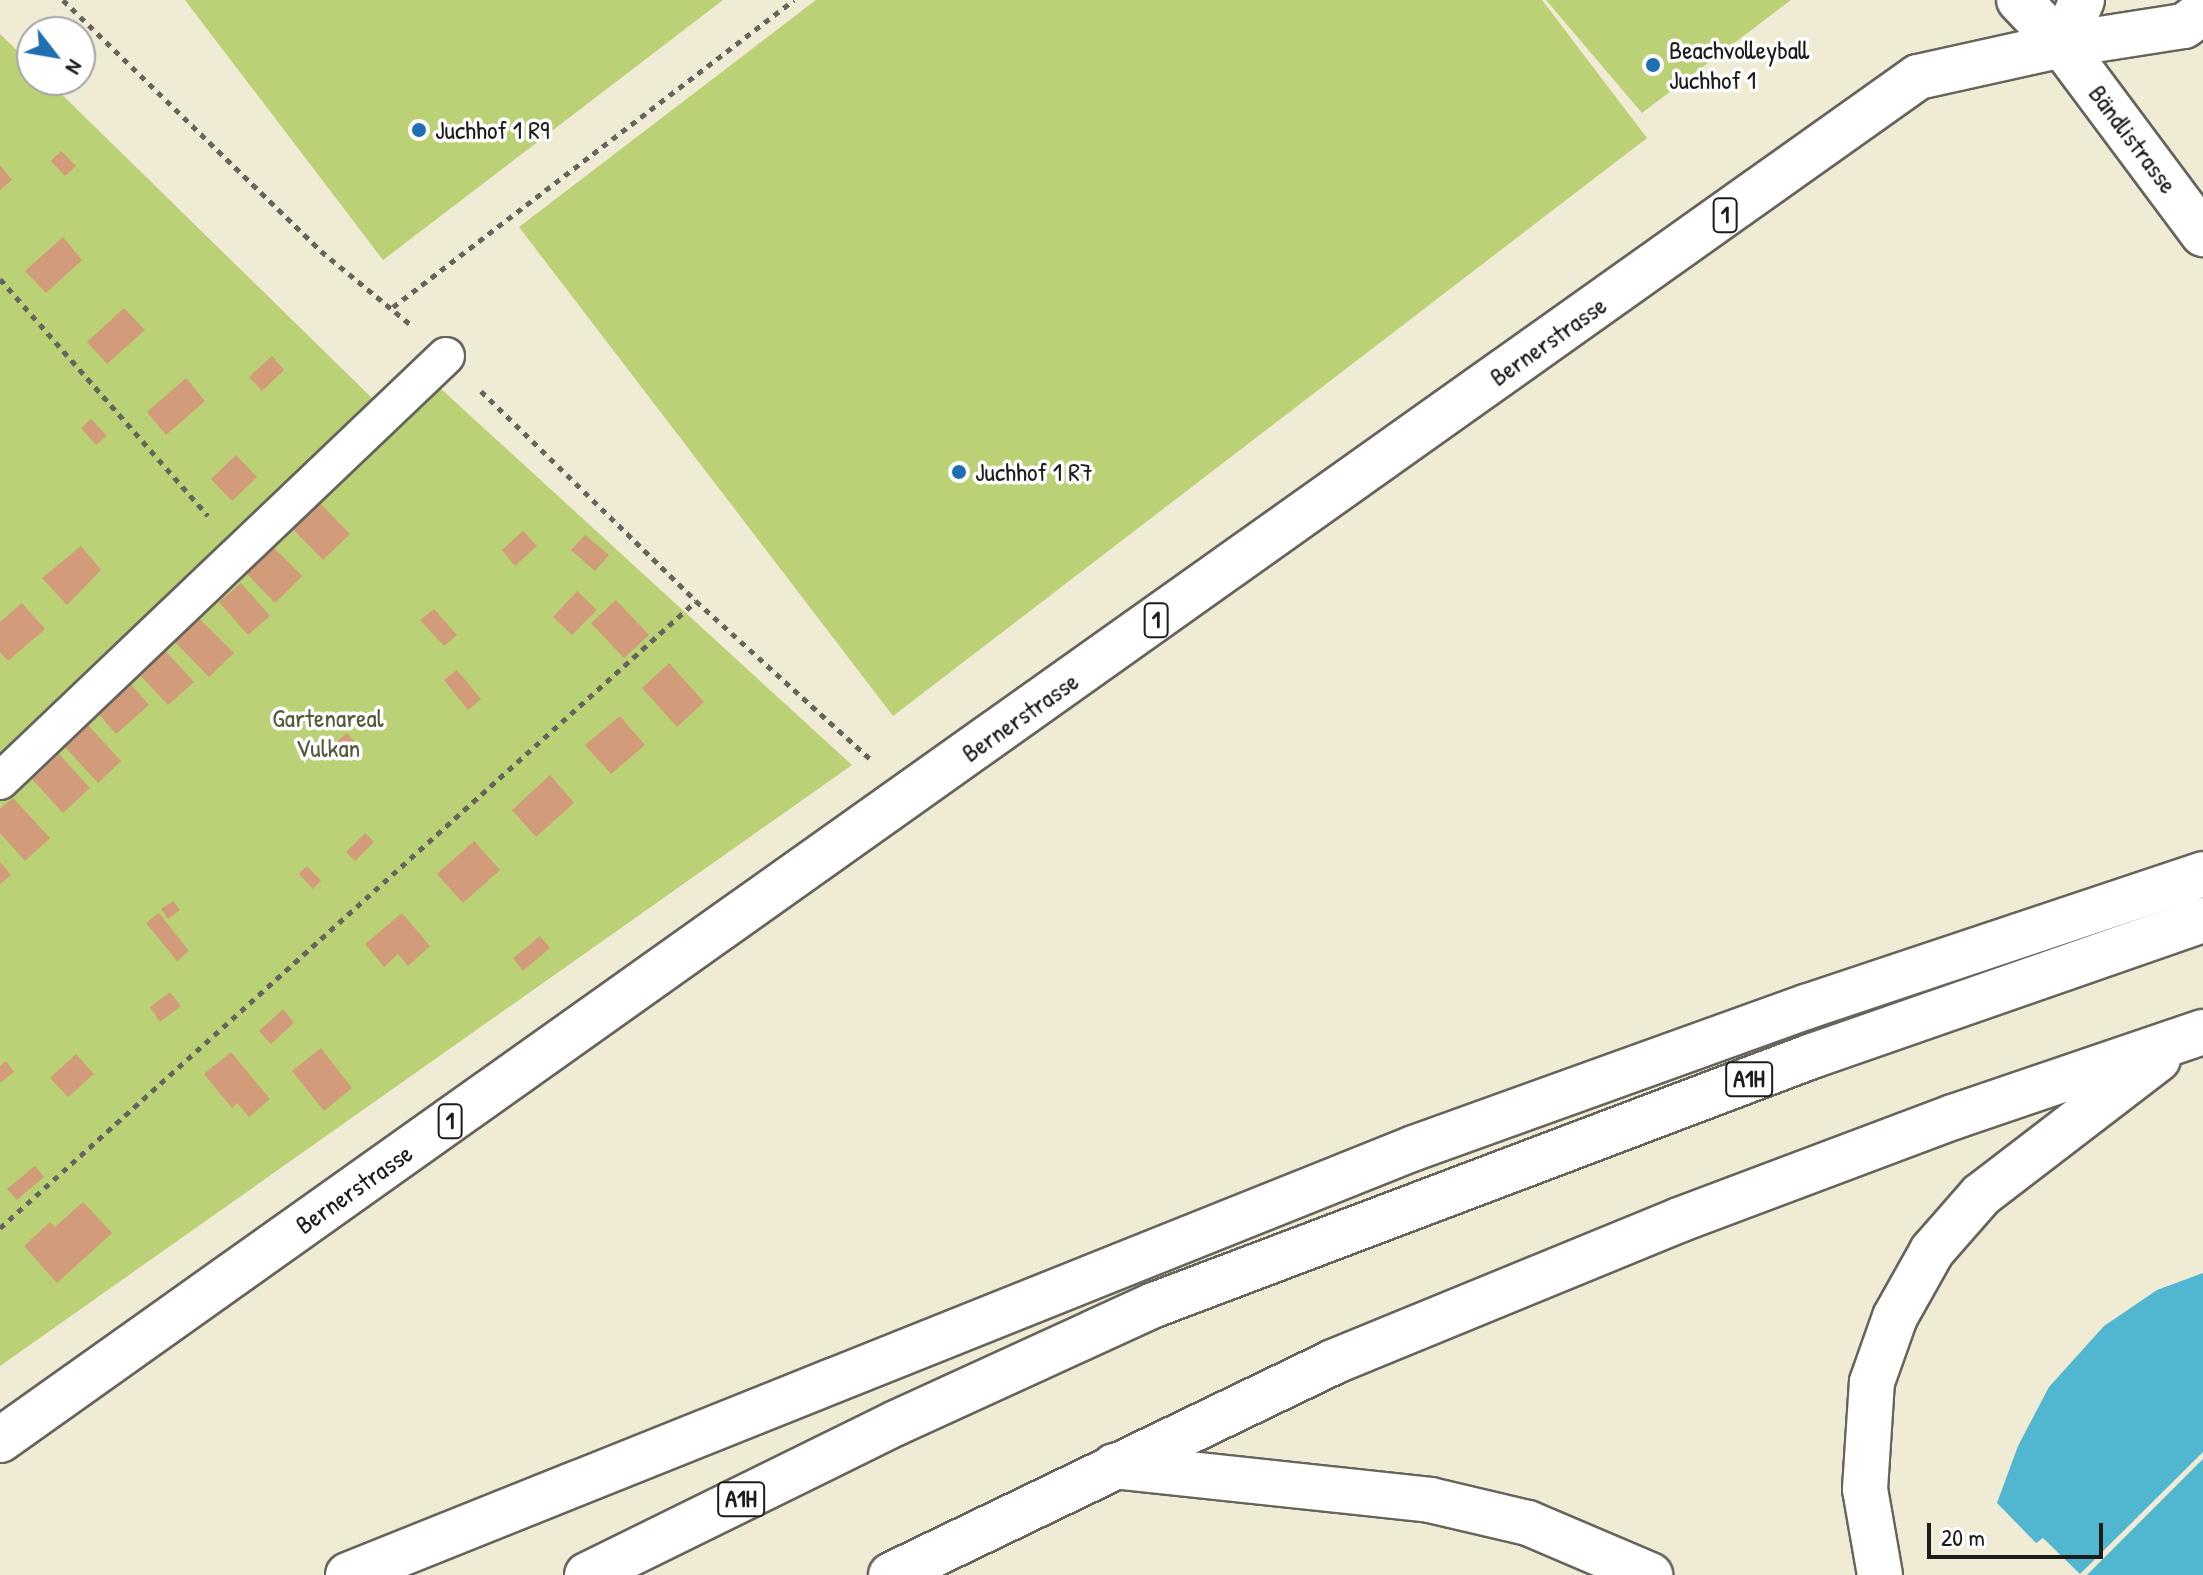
<!DOCTYPE html>
<html>
<head>
<meta charset="utf-8">
<style>
  body { margin:0 }
  #map { position:relative; width:2203px; height:1575px; overflow:hidden; background:#efebd4; font-family:"Patrick Hand",sans-serif }
  div>[style] { position:absolute }
  [style*='--x'] { left:calc(var(--x)*1px); top:calc(var(--y)*1px); width:calc(var(--w)*1px); rotate:calc(var(--a)*1deg) }
  .green>* { inset:0; background:#bbd175 }
  .water>* { inset:0; background:#51b7d0 }
  .building>* { inset:0; background:#d29c7a }
  .path>* { height:5px; margin-top:-2.5px; transform-origin:0; background:repeating-linear-gradient(90deg,#66645c 0 6px,transparent 0 12px) }
  .roads { filter:drop-shadow(2px 0 #66645c) drop-shadow(-2px 0 #66645c) drop-shadow(0 2px #66645c) drop-shadow(0 -2px #66645c) }
  .lane>* { height:36px; margin:-18px; padding:0 18px; transform-origin:18px; border-radius:18px; background:#fff }
  .secondary>* { height:44px; margin:-22px; padding:0 22px; transform-origin:22px; border-radius:22px; background:#fff }
  .primary>* { height:44px; margin:-22px; padding:0 22px; transform-origin:22px; border-radius:22px; background:#fff }
  .highway>* { height:44px; margin:-22px; padding:0 22px; transform-origin:22px; border-radius:22px; background:#fff }
  .dots>* { width:22px; height:22px; translate:-50% -50%; box-sizing:border-box; border:4px solid #fff; border-radius:50% }
  span { translate:-50% -50%; white-space:nowrap; text-align:center; line-height:1.15; -webkit-text-stroke:7px #fff; paint-order:stroke }
  .shield-label span { padding:2px 6px; background:#fff; border:2px solid; border-radius:6px; -webkit-text-stroke-width:0 }
  .shield-label { font-size:24px; color:#1c1c1c; font-weight:700 }
  .poi-label { font-size:26px; color:#1c1c1c }
  .left { translate:0 -50%; text-align:left }
  .street-label { font-size:26px; color:#1c1c1c }
  .park-label { font-size:26px; color:#545b3b }
  .north { position:absolute; left:16px; top:16px; width:80px; height:80px; box-sizing:border-box; background:#fff; border:2px solid #a4a4a4; border-radius:50%; rotate:121deg; font-size:22px; font-weight:700; line-height:32px; text-align:center; color:#1c1c1c }
  .north::after { content:''; display:block; margin:auto; width:28px; height:36px; background:#1f6fb2; clip-path:polygon(50% 0,100% 100%,50% 72%,0 100%) }
  .scale { position:absolute; left:1927px; top:1523px; width:176px; height:36px; box-sizing:border-box; border:4px solid #1c1c1c; border-top:0; padding-left:10px; font-size:24px; line-height:28px; white-space:nowrap; color:#1c1c1c; -webkit-text-stroke:6px #fff; paint-order:stroke }
</style>
</head>
<body>
<div id="map">
  <div class="green">
    <i style="clip-path:polygon(185px 0,723px 0,383px 260px)"></i>
    <i style="clip-path:polygon(816px 0,1542px 0,1647px 138px,893px 716px,519px 227px)"></i>
    <i style="clip-path:polygon(1546px 0,1791px 0,1642px 113px)"></i>
    <i style="clip-path:polygon(0 34px,32px 65px,32px 80px,47px 80px,378px 404px,417px 367px,852px 765px,0 1366px)"></i>
  </div>
  <div class="water">
    <i style="clip-path:polygon(2203px 1273px,2203px 1452px,2080px 1574px,2043px 1538px,2036px 1543px,1997px 1503px,2018px 1446px,2049px 1387px,2104px 1326px,2157px 1290px)"></i>
    <i style="clip-path:polygon(2203px 1459px,2203px 1575px,2087px 1575px)"></i>
  </div>
  <div class="building">
    <i style="clip-path:polygon(61px 151px,76px 166px,65px 176px,51px 161px)"></i>
    <i style="clip-path:polygon(0 165px,12px 180px,0 190px)"></i>
    <i style="clip-path:polygon(63px 237px,82px 260px,46px 293px,25px 271px)"></i>
    <i style="clip-path:polygon(124px 308px,145px 330px,107px 364px,87px 342px)"></i>
    <i style="clip-path:polygon(272px 356px,284px 370px,262px 391px,249px 377px)"></i>
    <i style="clip-path:polygon(186px 378px,205px 401px,166px 435px,147px 412px)"></i>
    <i style="clip-path:polygon(91px 419px,107px 436px,96px 445px,81px 428px)"></i>
    <i style="clip-path:polygon(236px 455px,257px 477px,232px 501px,211px 479px)"></i>
    <i style="clip-path:polygon(316px 499px,350px 534px,323px 560px,289px 525px)"></i>
    <i style="clip-path:polygon(523px 531px,537px 546px,515px 566px,502px 550px)"></i>
    <i style="clip-path:polygon(585px 535px,609px 555px,595px 571px,571px 550px)"></i>
    <i style="clip-path:polygon(271px 545px,302px 576px,275px 603px,244px 571px)"></i>
    <i style="clip-path:polygon(81px 546px,101px 570px,67px 605px,42px 578px)"></i>
    <i style="clip-path:polygon(241px 583px,270px 616px,248px 635px,219px 602px)"></i>
    <i style="clip-path:polygon(577px 591px,597px 610px,572px 635px,553px 617px)"></i>
    <i style="clip-path:polygon(616px 600px,649px 635px,624px 658px,591px 623px)"></i>
    <i style="clip-path:polygon(22px 603px,45px 629px,8px 661px,0 652px,0 622px)"></i>
    <i style="clip-path:polygon(434px 609px,457px 635px,444px 646px,420px 620px)"></i>
    <i style="clip-path:polygon(198px 617px,234px 653px,209px 677px,174px 641px)"></i>
    <i style="clip-path:polygon(163px 648px,194px 682px,168px 705px,137px 672px)"></i>
    <i style="clip-path:polygon(669px 663px,704px 702px,677px 727px,642px 688px)"></i>
    <i style="clip-path:polygon(457px 670px,481px 699px,468px 710px,444px 680px)"></i>
    <i style="clip-path:polygon(130px 683px,149px 705px,116px 734px,97px 712px)"></i>
    <i style="clip-path:polygon(620px 716px,645px 745px,611px 774px,585px 745px)"></i>
    <i style="clip-path:polygon(88px 725px,121px 761px,98px 783px,65px 747px)"></i>
    <i style="clip-path:polygon(347px 733px,361px 749px,348px 759px,334px 744px)"></i>
    <i style="clip-path:polygon(59px 754px,90px 788px,63px 813px,32px 779px)"></i>
    <i style="clip-path:polygon(550px 775px,574px 803px,536px 837px,512px 810px)"></i>
    <i style="clip-path:polygon(13px 798px,50px 838px,25px 861px,0 833px,0 809px)"></i>
    <i style="clip-path:polygon(365px 833px,374px 842px,355px 861px,346px 852px)"></i>
    <i style="clip-path:polygon(474px 841px,500px 870px,463px 903px,437px 874px)"></i>
    <i style="clip-path:polygon(0 862px,11px 875px,0 884px)"></i>
    <i style="clip-path:polygon(307px 866px,321px 881px,313px 889px,299px 874px)"></i>
    <i style="clip-path:polygon(173px 901px,180px 910px,168px 919px,161px 909px)"></i>
    <i style="clip-path:polygon(159px 913px,189px 951px,177px 961px,146px 923px)"></i>
    <i style="clip-path:polygon(402px 913px,430px 946px,408px 966px,398px 954px,384px 967px,365px 944px)"></i>
    <i style="clip-path:polygon(540px 936px,550px 948px,523px 971px,513px 958px)"></i>
    <i style="clip-path:polygon(170px 992px,181px 1006px,160px 1022px,150px 1007px)"></i>
    <i style="clip-path:polygon(283px 1009px,294px 1023px,271px 1044px,259px 1031px)"></i>
    <i style="clip-path:polygon(321px 1048px,352px 1088px,324px 1111px,292px 1071px)"></i>
    <i style="clip-path:polygon(231px 1052px,270px 1099px,249px 1117px,237px 1103px,232px 1108px,204px 1074px)"></i>
    <i style="clip-path:polygon(76px 1054px,94px 1074px,68px 1097px,50px 1078px)"></i>
    <i style="clip-path:polygon(6px 1061px,14px 1072px,0 1083px,0 1066px)"></i>
    <i style="clip-path:polygon(35px 1166px,44px 1177px,17px 1200px,7px 1189px)"></i>
    <i style="clip-path:polygon(83px 1202px,112px 1233px,57px 1283px,24px 1246px,50px 1222px,55px 1227px)"></i>
  </div>
  <div class="path">
    <i style="--x:63;--y:0;--w:360;--a:44.2"></i>
    <i style="--x:321;--y:251;--w:115;--a:39.4"></i>
    <i style="--x:0;--y:279;--w:315;--a:48.7"></i>
    <i style="--x:393;--y:307;--w:505;--a:-37.44"></i>
    <i style="--x:481;--y:391;--w:301;--a:44.3"></i>
    <i style="--x:696;--y:601;--w:234;--a:42.2"></i>
    <i style="--x:0;--y:1228;--w:937;--a:-42.01"></i>
  </div>
  <div class="roads">
    <div class="lane">
      <i style="--x:0;--y:781;--w:616;--a:-43.62"></i>
    </div>
    <div class="secondary">
      <i style="--x:2019;--y:0;--w:62;--a:46.3"></i>
      <i style="--x:2062;--y:45;--w:236;--a:53.3"></i>
    </div>
    <div class="primary">
      <i style="--x:2062;--y:45;--w:49;--a:-66"></i>
      <i style="--x:0;--y:1440;--w:2353;--a:-35.4"></i>
      <i style="--x:1918;--y:77;--w:148;--a:-12.5"></i>
      <i style="--x:2062;--y:45;--w:123;--a:-8.9"></i>
      <i style="--x:2184;--y:26;--w:24;--a:-36"></i>
    </div>
    <div class="highway">
      <i style="--x:1114;--y:1466;--w:318;--a:6.1"></i>
      <i style="--x:1430;--y:1500;--w:101;--a:13.2"></i>
      <i style="--x:1528;--y:1523;--w:133;--a:23.1"></i>
      <i style="--x:348;--y:1575;--w:1148;--a:-21.83"></i>
      <i style="--x:1414;--y:1148;--w:417;--a:-19.8"></i>
      <i style="--x:1806;--y:1007;--w:419;--a:-18.5"></i>
      <i style="--x:587;--y:1575;--w:344;--a:-26.2"></i>
      <i style="--x:896;--y:1423;--w:284;--a:-24.6"></i>
      <i style="--x:1154;--y:1305;--w:704;--a:-20.73"></i>
      <i style="--x:1812;--y:1056;--w:414;--a:-19.2"></i>
      <i style="--x:891;--y:1575;--w:491;--a:-25.7"></i>
      <i style="--x:1333;--y:1362;--w:374;--a:-22.3"></i>
      <i style="--x:1679;--y:1220;--w:293;--a:-20.6"></i>
      <i style="--x:1953;--y:1117;--w:264;--a:-18.8"></i>
      <i style="--x:1880;--y:1575;--w:87;--a:-99.9"></i>
      <i style="--x:1865;--y:1489;--w:107;--a:-86.3"></i>
      <i style="--x:1872;--y:1382;--w:69;--a:-70.5"></i>
      <i style="--x:1895;--y:1317;--w:76;--a:-60.7"></i>
      <i style="--x:1932;--y:1251;--w:74;--a:-48.8"></i>
      <i style="--x:1981;--y:1195;--w:223;--a:-37.5"></i>
    </div>
  </div>
  <div class="dots">
    <i style="left:1653px;top:65px;background:#1f6fb2"></i>
    <i style="left:419px;top:130px;background:#1f6fb2"></i>
    <i style="left:959px;top:472px;background:#1f6fb2"></i>
  </div>
  <div class="shield-label">
    <span style="left:1725px;top:215px">1</span>
    <span style="left:1156px;top:620px">1</span>
    <span style="left:1749px;top:1079px">A1H</span>
    <span style="left:450px;top:1121px">1</span>
    <span style="left:741px;top:1499px">A1H</span>
  </div>
  <div class="poi-label">
    <span class="left" style="left:1669px;top:65px">Beachvolleyball<br>Juchhof 1</span>
    <span class="left" style="left:435px;top:130px">Juchhof 1 R9</span>
    <span class="left" style="left:975px;top:472px">Juchhof 1 R7</span>
  </div>
  <div class="street-label">
    <span style="left:2133px;top:139px;rotate:53deg">Bändlistrasse</span>
    <span style="left:1548px;top:341px;rotate:-35deg">Bernerstrasse</span>
    <span style="left:1020px;top:717px;rotate:-35deg">Bernerstrasse</span>
    <span style="left:354px;top:1189px;rotate:-35deg">Bernerstrasse</span>
  </div>
  <div class="park-label">
    <span style="left:328px;top:733px">Gartenareal<br>Vulkan</span>
  </div>
  <div class="north">N</div>
  <div class="scale">20 m</div>
</div>
</body>
</html>
